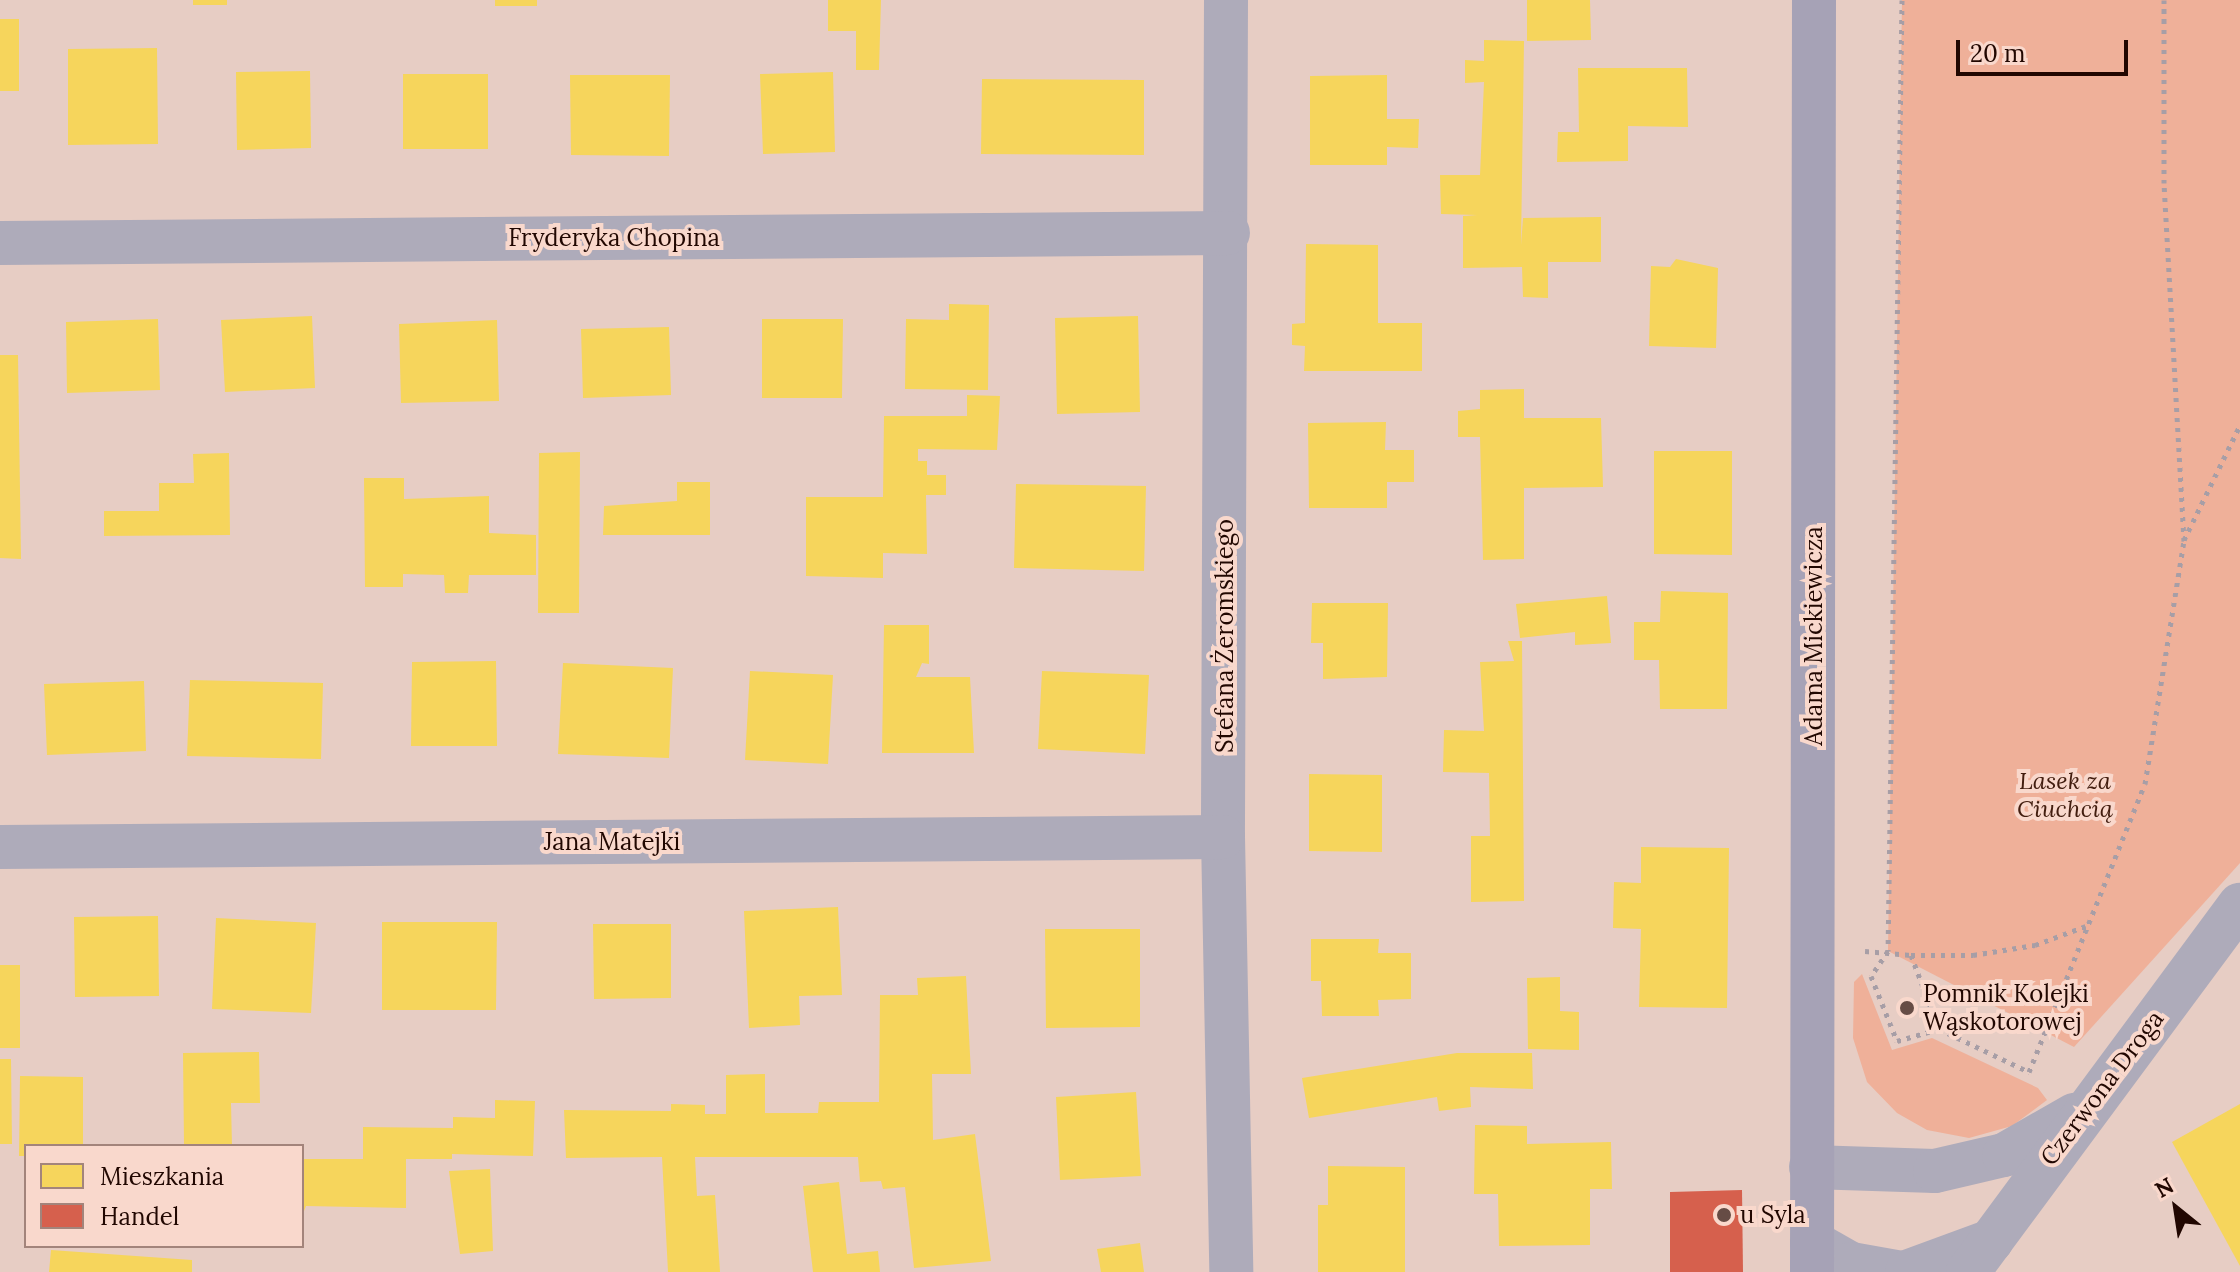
<!DOCTYPE html>
<html>
<head>
<meta charset="utf-8">
<style>
  body { margin:0 }
  #map { position:relative; width:2240px; height:1272px; overflow:hidden; background:#e7cdc4; font-family:Lora,serif }
  div>[style] { position:absolute }
  [style*='--x'] { left:calc(var(--x)*1px); top:calc(var(--y)*1px); width:calc(var(--w)*1px); rotate:calc(var(--a)*1deg) }
  .green>* { inset:0; background:#efb099 }
  .homes>* { inset:0; background:#f6d55c }
  .shops>* { inset:0; background:#d6604d }
  .path>* { height:5px; margin-top:-2.5px; transform-origin:0; background:repeating-linear-gradient(90deg,#a79ea6 0 4px,transparent 0 10px) }
  .street>* { height:44px; margin:-22px; padding:0 22px; transform-origin:22px; border-radius:22px; background:#aeabba }
  .secondary>* { height:44px; margin:-22px; padding:0 22px; transform-origin:22px; border-radius:22px; background:#a6a2b6 }
  .dots>* { width:22px; height:22px; translate:-50% -50%; box-sizing:border-box; border:4px solid #f9d8cc; border-radius:50% }
  span { translate:-50% -50%; white-space:nowrap; text-align:center; line-height:1.15; -webkit-text-stroke:8px #f9d8cc; paint-order:stroke }
  .street-label { font-size:24px; color:#210701 }
  .park-label { font-size:24px; color:#421d0f; font-style:italic }
  .poi-label { font-size:24px; color:#210701 }
  .left { translate:0 -50%; text-align:left }
  .legend { position:absolute; left:24px; top:1144px; width:280px; height:104px; box-sizing:border-box; background:#f9d8cc; border:2px solid #a3847b; margin:0; padding:10px 14px; list-style:none; font-size:24px; color:#210701 }
  .legend li { display:flex; align-items:center; gap:16px; height:40px }
  .legend b { width:40px; border:2px solid #a3847b }
  .north { position:absolute; left:2136px; top:1168px; width:80px; height:80px; -webkit-text-stroke:6px #f9d8cc; paint-order:stroke; rotate:330deg; font-size:22px; font-weight:700; line-height:32px; text-align:center; color:#210701 }
  .north::after { content:''; display:block; margin:auto; width:28px; height:36px; background:#210701; clip-path:polygon(50% 0,100% 100%,50% 72%,0 100%) }
  .scale { position:absolute; left:1956px; top:40px; width:172px; height:36px; box-sizing:border-box; border:4px solid #210701; border-top:0; padding-left:10px; font-size:24px; line-height:28px; white-space:nowrap; color:#210701; -webkit-text-stroke:6px #f9d8cc; paint-order:stroke }
</style>
</head>
<body>
<div id="map">
  <div class="green">
    <i style="clip-path:polygon(1902px 0,2240px 0,2240px 863px,2074px 1047px,1888px 951px)"></i>
    <i style="clip-path:polygon(1862px 974px,1892px 1050px,1932px 1038px,2038px 1088px,2047px 1100px,2012px 1126px,1969px 1138px,1927px 1130px,1897px 1113px,1867px 1082px,1853px 1038px,1854px 982px)"></i>
  </div>
  <div class="homes">
    <i style="clip-path:polygon(193px 0,227px 0,227px 5px,193px 5px)"></i>
    <i style="clip-path:polygon(495px 0,537px 0,537px 6px,495px 6px)"></i>
    <i style="clip-path:polygon(828px 0,881px 0,879px 70px,856px 70px,856px 31px,828px 31px)"></i>
    <i style="clip-path:polygon(1527px 0,1590px 0,1591px 40px,1527px 41px)"></i>
    <i style="clip-path:polygon(0 19px,19px 19px,19px 91px,0 91px)"></i>
    <i style="clip-path:polygon(1484px 40px,1524px 41px,1521px 245px,1523px 218px,1601px 217px,1601px 262px,1548px 262px,1548px 298px,1523px 297px,1522px 267px,1463px 268px,1463px 216px,1477px 215px,1441px 214px,1440px 175px,1480px 175px,1484px 82px,1465px 83px,1465px 60px,1484px 61px)"></i>
    <i style="clip-path:polygon(157px 48px,158px 144px,68px 145px,68px 49px)"></i>
    <i style="clip-path:polygon(1578px 68px,1687px 68px,1688px 127px,1628px 126px,1628px 161px,1557px 162px,1558px 132px,1579px 132px)"></i>
    <i style="clip-path:polygon(310px 71px,311px 148px,237px 150px,236px 72px)"></i>
    <i style="clip-path:polygon(833px 72px,835px 152px,763px 154px,760px 74px)"></i>
    <i style="clip-path:polygon(403px 74px,488px 74px,488px 149px,403px 149px)"></i>
    <i style="clip-path:polygon(570px 75px,670px 75px,669px 156px,571px 155px)"></i>
    <i style="clip-path:polygon(1387px 75px,1387px 119px,1419px 119px,1418px 148px,1387px 147px,1387px 165px,1310px 165px,1310px 76px)"></i>
    <i style="clip-path:polygon(982px 79px,1144px 80px,1144px 155px,981px 154px)"></i>
    <i style="clip-path:polygon(1306px 244px,1378px 245px,1378px 323px,1422px 323px,1422px 371px,1304px 371px,1305px 346px,1292px 345px,1292px 324px,1305px 323px)"></i>
    <i style="clip-path:polygon(1676px 259px,1718px 268px,1716px 348px,1649px 346px,1651px 266px,1670px 267px)"></i>
    <i style="clip-path:polygon(949px 304px,989px 305px,988px 390px,905px 389px,906px 319px,949px 320px)"></i>
    <i style="clip-path:polygon(312px 316px,315px 388px,225px 392px,221px 320px)"></i>
    <i style="clip-path:polygon(1138px 316px,1140px 412px,1057px 414px,1055px 318px)"></i>
    <i style="clip-path:polygon(158px 319px,160px 390px,67px 393px,66px 322px)"></i>
    <i style="clip-path:polygon(762px 319px,843px 319px,842px 398px,762px 398px)"></i>
    <i style="clip-path:polygon(497px 320px,499px 401px,401px 403px,399px 324px)"></i>
    <i style="clip-path:polygon(669px 327px,671px 395px,583px 398px,581px 329px)"></i>
    <i style="clip-path:polygon(0 355px,18px 355px,21px 559px,0 558px)"></i>
    <i style="clip-path:polygon(1524px 389px,1524px 418px,1601px 418px,1603px 487px,1524px 488px,1524px 559px,1483px 560px,1480px 437px,1458px 437px,1458px 411px,1480px 409px,1480px 390px)"></i>
    <i style="clip-path:polygon(967px 395px,1000px 396px,997px 450px,918px 449px,918px 461px,927px 461px,927px 475px,946px 475px,946px 495px,926px 495px,927px 554px,883px 553px,883px 578px,806px 576px,806px 497px,883px 497px,884px 416px,967px 416px)"></i>
    <i style="clip-path:polygon(1386px 422px,1385px 450px,1414px 450px,1414px 482px,1387px 482px,1387px 508px,1309px 508px,1308px 423px)"></i>
    <i style="clip-path:polygon(1654px 451px,1732px 451px,1732px 555px,1654px 554px)"></i>
    <i style="clip-path:polygon(580px 452px,579px 613px,538px 613px,539px 453px)"></i>
    <i style="clip-path:polygon(229px 453px,230px 535px,104px 536px,104px 511px,159px 511px,159px 483px,194px 483px,193px 454px)"></i>
    <i style="clip-path:polygon(364px 478px,404px 478px,404px 499px,489px 496px,489px 533px,536px 535px,536px 575px,469px 575px,468px 593px,445px 593px,444px 575px,403px 574px,403px 587px,365px 587px)"></i>
    <i style="clip-path:polygon(677px 482px,710px 482px,710px 535px,603px 535px,604px 506px,677px 501px)"></i>
    <i style="clip-path:polygon(1016px 484px,1146px 486px,1144px 571px,1014px 568px)"></i>
    <i style="clip-path:polygon(1661px 591px,1728px 593px,1727px 709px,1660px 709px,1659px 660px,1634px 660px,1634px 622px,1660px 622px)"></i>
    <i style="clip-path:polygon(1607px 596px,1611px 643px,1575px 645px,1575px 632px,1520px 638px,1516px 604px)"></i>
    <i style="clip-path:polygon(1312px 603px,1388px 603px,1387px 677px,1323px 679px,1323px 643px,1311px 643px)"></i>
    <i style="clip-path:polygon(884px 625px,929px 625px,929px 664px,922px 663px,916px 677px,970px 677px,974px 753px,882px 753px)"></i>
    <i style="clip-path:polygon(1508px 641px,1522px 641px,1524px 901px,1471px 902px,1471px 836px,1490px 836px,1489px 773px,1443px 772px,1444px 730px,1484px 731px,1480px 662px,1514px 661px)"></i>
    <i style="clip-path:polygon(496px 661px,497px 746px,411px 746px,412px 662px)"></i>
    <i style="clip-path:polygon(563px 663px,673px 668px,669px 758px,558px 754px)"></i>
    <i style="clip-path:polygon(750px 671px,833px 675px,828px 764px,745px 760px)"></i>
    <i style="clip-path:polygon(1042px 671px,1149px 675px,1145px 754px,1038px 749px)"></i>
    <i style="clip-path:polygon(190px 680px,323px 683px,321px 759px,187px 756px)"></i>
    <i style="clip-path:polygon(144px 681px,146px 751px,47px 755px,44px 684px)"></i>
    <i style="clip-path:polygon(1309px 774px,1382px 775px,1382px 852px,1309px 851px)"></i>
    <i style="clip-path:polygon(1641px 847px,1729px 848px,1727px 1008px,1639px 1007px,1641px 929px,1613px 928px,1614px 882px,1641px 883px)"></i>
    <i style="clip-path:polygon(838px 907px,842px 995px,799px 996px,800px 1025px,749px 1028px,744px 911px)"></i>
    <i style="clip-path:polygon(158px 916px,159px 996px,75px 997px,74px 917px)"></i>
    <i style="clip-path:polygon(216px 918px,316px 923px,311px 1013px,212px 1009px)"></i>
    <i style="clip-path:polygon(382px 922px,497px 922px,496px 1010px,382px 1010px)"></i>
    <i style="clip-path:polygon(593px 924px,671px 924px,671px 998px,594px 999px)"></i>
    <i style="clip-path:polygon(1045px 929px,1140px 929px,1140px 1027px,1046px 1028px)"></i>
    <i style="clip-path:polygon(1311px 939px,1379px 939px,1378px 953px,1411px 953px,1411px 999px,1378px 1000px,1379px 1016px,1322px 1016px,1321px 981px,1311px 981px)"></i>
    <i style="clip-path:polygon(0 965px,20px 965px,20px 1048px,0 1048px)"></i>
    <i style="clip-path:polygon(966px 976px,971px 1074px,932px 1074px,933px 1140px,975px 1134px,991px 1261px,914px 1268px,905px 1187px,883px 1189px,881px 1181px,860px 1182px,858px 1157px,695px 1157px,697px 1196px,715px 1195px,720px 1272px,668px 1272px,662px 1157px,566px 1158px,564px 1110px,671px 1111px,671px 1104px,705px 1105px,705px 1114px,726px 1114px,726px 1075px,765px 1074px,765px 1113px,818px 1113px,819px 1102px,879px 1102px,880px 995px,918px 995px,917px 978px)"></i>
    <i style="clip-path:polygon(1560px 977px,1560px 1011px,1579px 1012px,1579px 1050px,1528px 1049px,1527px 978px)"></i>
    <i style="clip-path:polygon(259px 1052px,260px 1103px,231px 1103px,232px 1146px,184px 1146px,183px 1053px)"></i>
    <i style="clip-path:polygon(1457px 1053px,1532px 1053px,1533px 1089px,1470px 1087px,1471px 1107px,1439px 1111px,1437px 1097px,1309px 1118px,1302px 1078px)"></i>
    <i style="clip-path:polygon(0 1059px,11px 1059px,12px 1144px,0 1144px)"></i>
    <i style="clip-path:polygon(20px 1076px,83px 1077px,83px 1146px,26px 1146px,26px 1156px,19px 1156px)"></i>
    <i style="clip-path:polygon(1136px 1092px,1141px 1176px,1060px 1180px,1056px 1097px)"></i>
    <i style="clip-path:polygon(495px 1100px,535px 1101px,533px 1156px,452px 1154px,452px 1159px,406px 1159px,406px 1208px,306px 1206px,302px 1216px,302px 1159px,363px 1159px,363px 1127px,453px 1128px,453px 1117px,495px 1118px)"></i>
    <i style="clip-path:polygon(2240px 1104px,2240px 1266px,2172px 1142px)"></i>
    <i style="clip-path:polygon(1475px 1125px,1527px 1126px,1527px 1144px,1611px 1142px,1612px 1189px,1590px 1189px,1590px 1245px,1499px 1246px,1498px 1194px,1474px 1194px)"></i>
    <i style="clip-path:polygon(1328px 1166px,1405px 1167px,1405px 1272px,1318px 1272px,1318px 1205px,1328px 1205px)"></i>
    <i style="clip-path:polygon(490px 1169px,493px 1251px,460px 1254px,449px 1171px)"></i>
    <i style="clip-path:polygon(839px 1182px,847px 1254px,878px 1251px,880px 1272px,813px 1272px,803px 1186px)"></i>
    <i style="clip-path:polygon(1140px 1243px,1144px 1272px,1101px 1272px,1097px 1249px)"></i>
    <i style="clip-path:polygon(51px 1250px,192px 1260px,192px 1272px,49px 1272px)"></i>
  </div>
  <div class="shops">
    <i style="clip-path:polygon(1742px 1190px,1743px 1272px,1670px 1272px,1670px 1192px)"></i>
  </div>
  <div class="path">
    <i style="--x:1902;--y:0;--w:951;--a:90.84"></i>
    <i style="--x:1888;--y:951;--w:30;--a:124"></i>
    <i style="--x:1871;--y:976;--w:70;--a:68.2"></i>
    <i style="--x:1897;--y:1041;--w:44;--a:-15.9"></i>
    <i style="--x:2184;--y:540;--w:128;--a:-64"></i>
    <i style="--x:1865;--y:951;--w:46;--a:5"></i>
    <i style="--x:1911;--y:955;--w:79;--a:69.3"></i>
    <i style="--x:1939;--y:1029;--w:100;--a:25.5"></i>
    <i style="--x:1911;--y:955;--w:62;--a:0"></i>
    <i style="--x:1973;--y:955;--w:63;--a:-9.2"></i>
    <i style="--x:2035;--y:945;--w:54;--a:-20.4"></i>
    <i style="--x:2029;--y:1072;--w:310;--a:-68.1"></i>
    <i style="--x:2145;--y:784;--w:246;--a:-80.9"></i>
    <i style="--x:2184;--y:541;--w:359;--a:-93.2"></i>
    <i style="--x:2164;--y:183;--w:183;--a:-90"></i>
  </div>
  <div class="street">
    <i style="--x:1226;--y:0;--w:837;--a:90.21"></i>
    <i style="--x:1223;--y:837;--w:435;--a:88.9"></i>
    <i style="--x:0;--y:243;--w:1228;--a:-0.47"></i>
    <i style="--x:0;--y:847;--w:1223;--a:-0.47"></i>
    <i style="--x:1811;--y:1167;--w:124;--a:1.8"></i>
    <i style="--x:1935;--y:1171;--w:71;--a:-13.1"></i>
    <i style="--x:2004;--y:1155;--w:81;--a:-29.7"></i>
    <i style="--x:1812;--y:1242;--w:45;--a:29.4"></i>
    <i style="--x:1851;--y:1264;--w:47;--a:9.9"></i>
    <i style="--x:1907;--y:1272;--w:90;--a:-20.3"></i>
    <i style="--x:1968;--y:1272;--w:457;--a:-53.5"></i>
  </div>
  <div class="secondary">
    <i style="--x:1812;--y:1272;--w:1272;--a:-89.91"></i>
  </div>
  <div class="dots">
    <i style="left:1907px;top:1008px;background:#664c45"></i>
    <i style="left:1724px;top:1215px;background:#664c45"></i>
  </div>
  <div class="street-label">
    <span style="left:614px;top:238px">Fryderyka Chopina</span>
    <span style="left:1225px;top:636px;rotate:-90deg">Stefana Żeromskiego</span>
    <span style="left:1814px;top:636px;rotate:-90deg">Adama Mickiewicza</span>
    <span style="left:612px;top:842px">Jana Matejki</span>
    <span style="left:2102px;top:1088px;rotate:-53deg">Czerwona Droga</span>
  </div>
  <div class="park-label">
    <span style="left:2065px;top:795px">Lasek za<br>Ciuchcią</span>
  </div>
  <div class="poi-label">
    <span class="left" style="left:1923px;top:1008px">Pomnik Kolejki<br>Wąskotorowej</span>
    <span class="left" style="left:1740px;top:1215px">u Syla</span>
  </div>
  <ul class="legend">
  <li><b style="height:22px;background:#f6d55c"></b>Mieszkania</li>
  <li><b style="height:22px;background:#d6604d"></b>Handel</li>
  </ul>
  <div class="north">N</div>
  <div class="scale">20 m</div>
</div>
</body>
</html>
